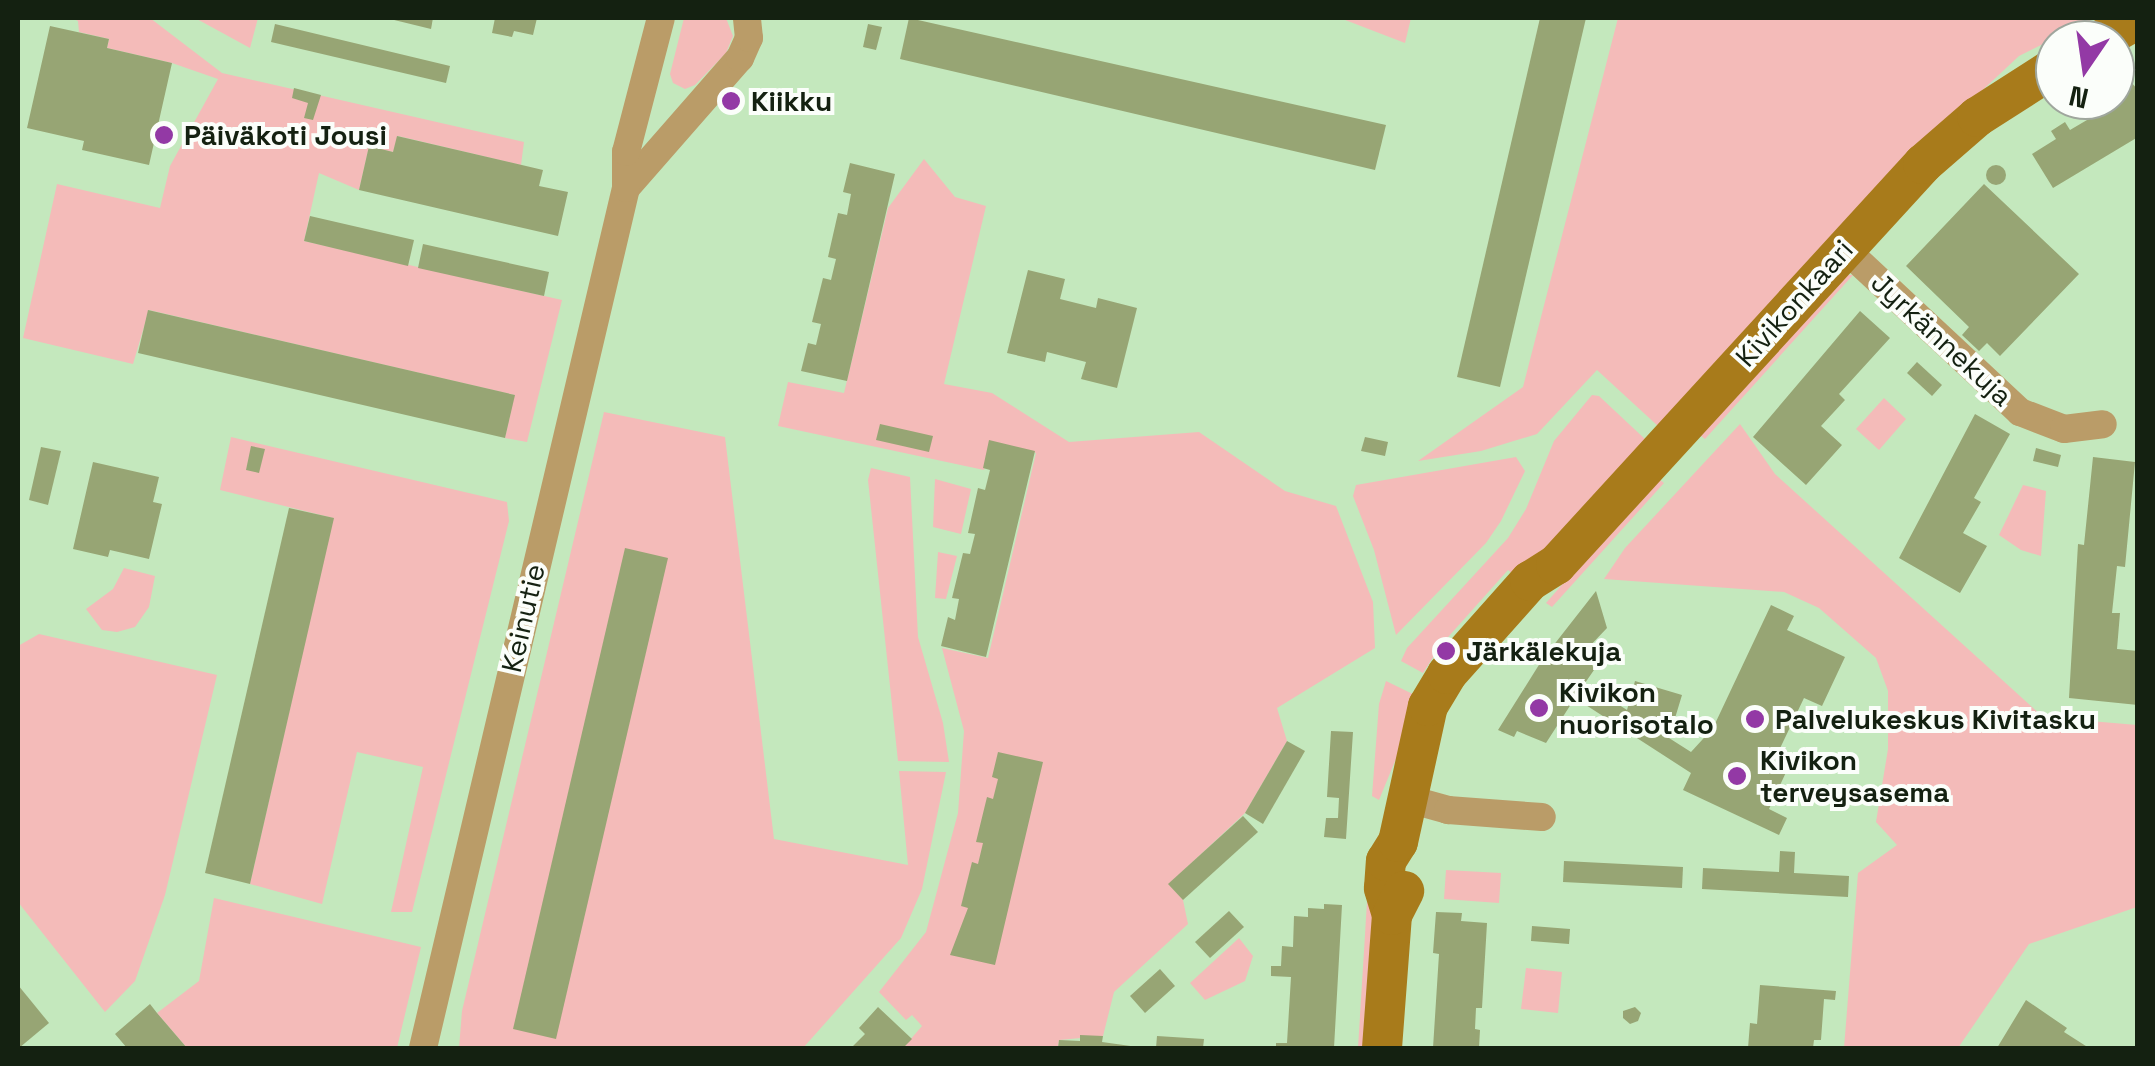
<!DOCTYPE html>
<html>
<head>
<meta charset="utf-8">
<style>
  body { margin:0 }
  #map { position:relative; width:2155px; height:1066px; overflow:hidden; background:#c4e8bd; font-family:"Space Grotesk",sans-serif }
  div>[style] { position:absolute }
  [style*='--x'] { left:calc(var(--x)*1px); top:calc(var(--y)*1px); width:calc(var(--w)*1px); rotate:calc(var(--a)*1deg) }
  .green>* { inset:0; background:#f4bbb9 }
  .building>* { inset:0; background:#97a574 }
  .round { border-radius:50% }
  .street>* { height:28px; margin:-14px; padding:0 14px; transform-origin:14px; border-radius:14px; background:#ba9c68 }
  .secondary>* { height:40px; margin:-20px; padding:0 20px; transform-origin:20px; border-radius:20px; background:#a87b1b }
  .dots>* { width:28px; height:28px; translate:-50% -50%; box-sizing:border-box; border:5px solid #fbfefa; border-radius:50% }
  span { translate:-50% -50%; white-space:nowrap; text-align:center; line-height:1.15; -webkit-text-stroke:8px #fbfefa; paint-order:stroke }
  .poi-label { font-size:28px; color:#142111; font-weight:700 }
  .left { translate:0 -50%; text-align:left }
  .street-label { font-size:28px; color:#142111 }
  .frame { position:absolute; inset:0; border:20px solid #142111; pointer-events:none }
  .north { position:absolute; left:2035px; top:20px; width:100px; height:100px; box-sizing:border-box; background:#fbfefa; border:2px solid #9fa69d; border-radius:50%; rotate:193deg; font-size:28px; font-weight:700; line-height:40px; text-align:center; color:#142111 }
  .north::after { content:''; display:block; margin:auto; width:35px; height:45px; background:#9339a5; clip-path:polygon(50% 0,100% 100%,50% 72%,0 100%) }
</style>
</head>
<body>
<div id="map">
  <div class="green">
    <i style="clip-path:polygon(72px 18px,150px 18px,222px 73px,524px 142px,521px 165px,398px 136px,393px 152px,369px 147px,359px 190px,319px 173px,304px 241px,562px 300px,527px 442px,505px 438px,514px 395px,149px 310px,133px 364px,23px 338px,57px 184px,160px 208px,170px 166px,218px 79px,172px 63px,107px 48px,109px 39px,79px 32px,78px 21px)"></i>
    <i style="clip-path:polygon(195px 18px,258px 18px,250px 48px)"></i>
    <i style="clip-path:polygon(684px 18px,726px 18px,733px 36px,726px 53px,695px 85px,685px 89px,673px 83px,670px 74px)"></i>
    <i style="clip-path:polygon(1340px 18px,1411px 18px,1405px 43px)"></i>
    <i style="clip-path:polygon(1618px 18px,2095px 18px,2019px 56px,1913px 155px,1659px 427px,1597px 370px,1537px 434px,1481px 451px,1418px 461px,1523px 387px)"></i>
    <i style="clip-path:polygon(924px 159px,955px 197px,986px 206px,944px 384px,992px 393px,1069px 442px,1199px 432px,1285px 491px,1336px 506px,1373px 602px,1375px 648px,1277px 708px,1287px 741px,1245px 813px,1169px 884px,1183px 900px,1188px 924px,1114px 992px,1103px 1036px,1059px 1040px,1058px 1048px,903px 1048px,922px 1026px,912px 1015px,906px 1020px,879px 992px,926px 932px,958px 813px,964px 731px,942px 648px,988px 658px,1036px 453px,991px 442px,984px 470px,778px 426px,788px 382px,844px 393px,888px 208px)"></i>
    <i style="clip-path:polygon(1843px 275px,1853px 275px,1705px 439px,1697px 433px)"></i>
    <i style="clip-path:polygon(1592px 395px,1599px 396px,1646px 440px,1518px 578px,1508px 570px,1441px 645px,1423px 673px,1401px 661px,1407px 648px,1508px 538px,1526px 509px,1554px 441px)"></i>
    <i style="clip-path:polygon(1884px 398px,1906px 419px,1879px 450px,1856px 429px)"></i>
    <i style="clip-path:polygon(604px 412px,725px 437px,774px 839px,908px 865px,899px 771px,946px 772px,922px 889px,901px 938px,803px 1048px,459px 1048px,462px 1011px)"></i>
    <i style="clip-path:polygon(1740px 424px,1775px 474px,2043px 717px,2137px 725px,2137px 907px,2029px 944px,1958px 1048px,1844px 1048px,1858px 873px,1897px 845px,1876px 822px,1888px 749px,1888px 691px,1876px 658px,1819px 608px,1784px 592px,1604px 579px,1625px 548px)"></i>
    <i style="clip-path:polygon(231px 437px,507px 502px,509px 521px,412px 912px,391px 912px,423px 767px,357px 752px,322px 904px,250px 884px,333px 518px,220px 490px)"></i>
    <i style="clip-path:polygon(1516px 457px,1525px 471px,1501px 521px,1486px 543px,1396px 635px,1374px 550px,1353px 496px,1356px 485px)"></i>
    <i style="clip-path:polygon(871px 468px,910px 477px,918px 637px,943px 723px,949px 762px,898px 761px,868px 480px)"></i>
    <i style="clip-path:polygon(1656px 477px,1664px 483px,1552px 607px,1546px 603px)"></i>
    <i style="clip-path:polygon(935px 479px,971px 489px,961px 534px,933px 527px)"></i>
    <i style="clip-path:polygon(2023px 485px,2046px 491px,2041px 556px,2021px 550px,1999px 535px)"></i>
    <i style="clip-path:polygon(938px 552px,957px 556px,946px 599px,935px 598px)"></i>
    <i style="clip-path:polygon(124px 568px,155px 576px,149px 607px,135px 627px,117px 632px,102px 630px,86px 609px,113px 589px)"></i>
    <i style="clip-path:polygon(39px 634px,217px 675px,165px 895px,135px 981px,105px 1012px,18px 902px,18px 646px)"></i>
    <i style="clip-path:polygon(1386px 681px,1421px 698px,1379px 800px,1372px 796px,1379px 704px)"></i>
    <i style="clip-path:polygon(1446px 870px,1501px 873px,1499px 903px,1444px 899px)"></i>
    <i style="clip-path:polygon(1368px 886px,1377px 887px,1367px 1048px,1358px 1048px)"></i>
    <i style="clip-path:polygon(214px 898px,421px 947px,397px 1048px,187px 1048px,157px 1013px,199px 981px)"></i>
    <i style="clip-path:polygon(1239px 938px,1253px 956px,1245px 981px,1205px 1000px,1190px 983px)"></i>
    <i style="clip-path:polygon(1526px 968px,1562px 972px,1558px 1013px,1521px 1009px)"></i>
  </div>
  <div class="building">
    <i style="clip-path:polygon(386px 18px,433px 18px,431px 29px)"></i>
    <i style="clip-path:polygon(495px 18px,537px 18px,533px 35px,514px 31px,512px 37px,492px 33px)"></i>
    <i style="clip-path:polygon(909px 18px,1386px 125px,1375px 170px,900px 59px)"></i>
    <i style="clip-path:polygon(1540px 18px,1586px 18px,1500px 387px,1457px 377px)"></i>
    <i style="clip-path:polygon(275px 24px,450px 66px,446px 83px,271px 42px)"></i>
    <i style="clip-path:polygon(868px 24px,882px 27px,876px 50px,863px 47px)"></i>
    <i style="clip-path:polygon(50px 26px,109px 39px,107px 48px,172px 63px,149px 165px,82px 150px,84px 141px,27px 128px)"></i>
    <i style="clip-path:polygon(2131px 82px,2138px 90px,2138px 137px,2053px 188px,2032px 154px,2056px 139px,2051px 131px,2065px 122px,2070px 130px,2121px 100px,2116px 91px)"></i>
    <i style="clip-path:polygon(294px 88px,321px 95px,313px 120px,304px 118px,308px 103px,292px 98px)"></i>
    <i style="clip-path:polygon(397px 136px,543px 170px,539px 186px,568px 192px,558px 236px,359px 190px,369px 146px,393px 152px)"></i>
    <i style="clip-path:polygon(850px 163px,895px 174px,847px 381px,801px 371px,808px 343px,816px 345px,821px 324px,812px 322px,823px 278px,831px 280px,836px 259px,828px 257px,838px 213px,847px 215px,851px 194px,843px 192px)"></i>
    <i class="round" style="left:1986px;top:165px;width:20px;height:20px"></i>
    <i style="clip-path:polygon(1984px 184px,2079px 274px,2000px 356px,1987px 343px,1979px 351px,1962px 335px,1969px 327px,1906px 266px)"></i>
    <i style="clip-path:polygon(310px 216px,414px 240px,408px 266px,304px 241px)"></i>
    <i style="clip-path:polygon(423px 244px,549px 272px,544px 296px,418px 268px)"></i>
    <i style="clip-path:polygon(1028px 270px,1065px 279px,1060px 299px,1096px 308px,1098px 298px,1137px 308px,1117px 388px,1081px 379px,1086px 362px,1047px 352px,1045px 362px,1007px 353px)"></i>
    <i style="clip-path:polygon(148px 310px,515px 395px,505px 438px,138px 353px)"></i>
    <i style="clip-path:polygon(1860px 311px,1890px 338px,1839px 394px,1845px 400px,1821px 426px,1842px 445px,1806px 485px,1753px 437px)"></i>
    <i style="clip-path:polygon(1917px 362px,1942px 385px,1932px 396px,1907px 373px)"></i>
    <i style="clip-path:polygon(1975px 414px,2010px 434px,1974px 498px,1981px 502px,1963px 533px,1987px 546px,1960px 593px,1899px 558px)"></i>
    <i style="clip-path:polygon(880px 424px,933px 436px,929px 452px,876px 440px)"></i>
    <i style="clip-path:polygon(1365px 437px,1388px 442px,1385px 456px,1361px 451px)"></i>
    <i style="clip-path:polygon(989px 440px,1035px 451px,986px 657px,941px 646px,948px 617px,955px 620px,959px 599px,952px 598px,963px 553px,970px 554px,975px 534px,968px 533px,978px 488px,985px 490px,990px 470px,983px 468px)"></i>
    <i style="clip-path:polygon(251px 446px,265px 449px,259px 473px,246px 470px)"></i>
    <i style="clip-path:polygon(41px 447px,61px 451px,48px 505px,29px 500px)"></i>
    <i style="clip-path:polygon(2036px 448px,2061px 455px,2058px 467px,2033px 461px)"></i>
    <i style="clip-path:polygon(2093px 457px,2135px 462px,2125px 567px,2117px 566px,2112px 613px,2120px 613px,2117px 649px,2138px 651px,2138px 705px,2069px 698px,2078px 544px,2084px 545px)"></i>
    <i style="clip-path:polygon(93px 462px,159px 477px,153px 502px,162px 504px,149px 559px,110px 550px,108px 557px,73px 549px)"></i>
    <i style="clip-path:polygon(289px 508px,334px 518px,250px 884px,205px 873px)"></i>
    <i style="clip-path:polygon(625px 548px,668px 558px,556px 1039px,513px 1029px)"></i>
    <i style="clip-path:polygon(1596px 591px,1607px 628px,1587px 649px,1594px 670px,1585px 683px,1627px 710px,1635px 681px,1682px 695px,1669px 738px,1691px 752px,1713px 728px,1771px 605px,1794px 616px,1787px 630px,1845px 657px,1822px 706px,1804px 698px,1774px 761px,1788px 768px,1769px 809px,1787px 818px,1779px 835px,1683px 790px,1691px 773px,1575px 698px,1546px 743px,1517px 731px,1514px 737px,1498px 730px,1542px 660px)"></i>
    <i style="clip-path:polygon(1331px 731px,1353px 732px,1346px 839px,1324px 837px,1326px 818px,1338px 818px,1339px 798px,1327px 797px)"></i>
    <i style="clip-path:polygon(1287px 741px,1305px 751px,1263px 824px,1245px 813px)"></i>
    <i style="clip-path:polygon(998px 752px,1043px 762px,995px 965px,950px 955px,968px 908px,961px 906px,972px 862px,978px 864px,983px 843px,976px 842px,987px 797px,993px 799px,998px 779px,992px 777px)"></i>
    <i style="clip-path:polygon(1243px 816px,1258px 832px,1183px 900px,1168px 884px)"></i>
    <i style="clip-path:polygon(1780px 851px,1795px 852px,1794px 873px,1849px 876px,1848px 897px,1702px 889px,1703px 868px,1779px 872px)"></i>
    <i style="clip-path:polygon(1564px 861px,1683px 867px,1682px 888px,1563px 882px)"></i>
    <i style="clip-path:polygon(1324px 904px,1342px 905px,1334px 1048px,1276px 1048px,1276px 1043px,1287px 1043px,1291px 977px,1271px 976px,1271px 966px,1281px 966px,1282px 946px,1293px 947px,1294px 916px,1308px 917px,1308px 908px,1324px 909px)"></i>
    <i style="clip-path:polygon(1229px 911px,1244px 927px,1210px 958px,1195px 942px)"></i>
    <i style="clip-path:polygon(1436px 912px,1462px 913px,1461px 921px,1487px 923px,1482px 1008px,1476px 1008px,1475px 1029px,1480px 1030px,1479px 1048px,1433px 1048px,1439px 954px,1433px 953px)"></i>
    <i style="clip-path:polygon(1532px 926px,1570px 929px,1569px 944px,1531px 941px)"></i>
    <i style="clip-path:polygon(1160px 969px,1175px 986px,1145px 1013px,1130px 996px)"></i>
    <i style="clip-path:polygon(18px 985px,49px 1023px,19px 1048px,18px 1048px)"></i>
    <i style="clip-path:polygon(1760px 985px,1836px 991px,1835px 1000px,1824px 999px,1821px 1040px,1814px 1040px,1813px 1048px,1748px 1048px,1750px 1023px,1757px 1024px)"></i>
    <i style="clip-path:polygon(2026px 1000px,2067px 1028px,2064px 1032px,2089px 1048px,1997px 1048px)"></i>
    <i style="clip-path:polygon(150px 1004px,157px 1013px,187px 1048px,127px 1048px,115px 1034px)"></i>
    <i style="clip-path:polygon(878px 1007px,912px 1039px,903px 1048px,851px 1048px,865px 1034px,859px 1028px)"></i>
    <i style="clip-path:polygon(1635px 1007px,1641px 1013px,1638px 1021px,1630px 1024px,1623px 1018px,1623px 1011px)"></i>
    <i style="clip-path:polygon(1080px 1035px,1103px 1036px,1102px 1042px,1145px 1048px,1058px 1048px,1059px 1040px,1080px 1041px)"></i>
    <i style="clip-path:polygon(1157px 1036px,1204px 1039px,1203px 1048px,1156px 1048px)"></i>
  </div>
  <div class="street">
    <i style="--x:626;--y:188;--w:173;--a:-48.8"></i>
    <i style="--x:740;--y:58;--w:22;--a:-66"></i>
    <i style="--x:749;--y:38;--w:20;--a:-96"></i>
    <i style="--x:1844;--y:248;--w:241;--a:43"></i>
    <i style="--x:2020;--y:412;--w:47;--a:21.1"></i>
    <i style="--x:2064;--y:429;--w:39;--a:-7"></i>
    <i style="--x:1405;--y:798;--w:45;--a:15.6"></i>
    <i style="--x:1448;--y:810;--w:94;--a:4.3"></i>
    <i style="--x:423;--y:1048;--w:884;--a:-76.72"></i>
    <i style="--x:626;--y:188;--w:36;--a:-90"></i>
    <i style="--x:626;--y:152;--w:138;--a:-75.4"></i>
  </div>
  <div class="secondary">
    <i style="--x:2101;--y:40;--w:43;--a:-29.6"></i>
    <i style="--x:1392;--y:915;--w:28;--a:-107"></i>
    <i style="--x:1384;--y:888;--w:27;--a:-86"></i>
    <i style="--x:1386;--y:861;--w:22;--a:-58"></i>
    <i style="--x:1398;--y:842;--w:139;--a:-77.6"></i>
    <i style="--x:1428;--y:706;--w:37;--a:-59"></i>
    <i style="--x:1447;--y:674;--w:125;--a:-48.3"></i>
    <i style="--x:1530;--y:581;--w:31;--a:-32"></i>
    <i style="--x:1556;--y:565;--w:544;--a:-47.53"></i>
    <i style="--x:1923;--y:164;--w:72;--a:-41"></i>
    <i style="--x:1977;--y:117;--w:93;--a:-32.7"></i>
    <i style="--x:1382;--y:1048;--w:133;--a:-85.7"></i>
    <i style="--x:1392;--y:915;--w:27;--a:-63"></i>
  </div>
  <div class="dots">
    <i style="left:731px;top:101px;background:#9339a5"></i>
    <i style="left:164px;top:135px;background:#9339a5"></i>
    <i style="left:1446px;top:651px;background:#9339a5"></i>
    <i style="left:1539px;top:708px;background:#9339a5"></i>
    <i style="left:1755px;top:719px;background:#9339a5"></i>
    <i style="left:1737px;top:776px;background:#9339a5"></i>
  </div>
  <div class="poi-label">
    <span class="left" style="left:751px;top:101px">Kiikku</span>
    <span class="left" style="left:184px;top:135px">Päiväkoti Jousi</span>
    <span class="left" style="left:1466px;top:651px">Järkälekuja</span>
    <span class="left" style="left:1559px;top:708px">Kivikon<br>nuorisotalo</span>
    <span class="left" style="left:1775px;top:719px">Palvelukeskus Kivitasku</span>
    <span class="left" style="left:1760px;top:776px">Kivikon<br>terveysasema</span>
  </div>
  <div class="street-label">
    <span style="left:1794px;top:303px;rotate:-48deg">Kivikonkaari</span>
    <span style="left:1942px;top:339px;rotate:43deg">Jyrkännekuja</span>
    <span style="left:523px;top:618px;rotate:-77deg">Keinutie</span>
  </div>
  <div class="frame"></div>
  <div class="north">N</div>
</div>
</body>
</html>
